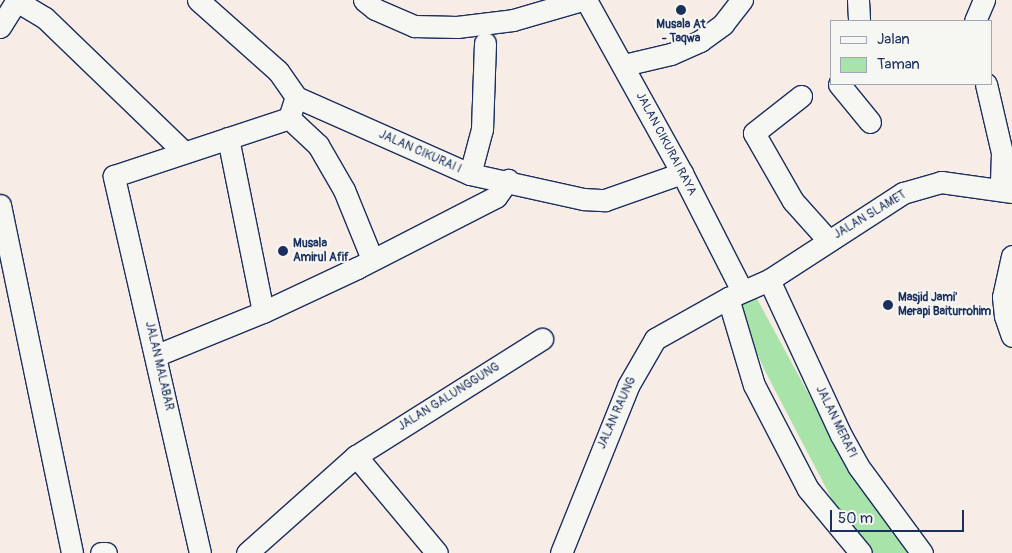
<!DOCTYPE html>
<html>
<head>
<meta charset="utf-8">
<style>
  body { margin:0 }
  #map { position:relative; width:1012px; height:553px; overflow:hidden; background:#f8ece6; font-family:Pangolin,sans-serif }
  div>[style] { position:absolute }
  [style*='--x'] { left:calc(var(--x)*1px); top:calc(var(--y)*1px); width:calc(var(--w)*1px); rotate:calc(var(--a)*1deg) }
  .green>* { inset:0; background:#a8e3a9 }
  .roads { filter:drop-shadow(1px 0 #1b2f5e) drop-shadow(-1px 0 #1b2f5e) drop-shadow(0 1px #1b2f5e) drop-shadow(0 -1px #1b2f5e) }
  .minor>* { height:21px; margin:-10.5px; padding:0 10.5px; transform-origin:10.5px; border-radius:10.5px; background:#f6f6f2 }
  .dots>* { width:14px; height:14px; translate:-50% -50%; box-sizing:border-box; border:2px solid #f6f6f2; border-radius:50% }
  span { translate:-50% -50%; white-space:nowrap; text-align:center; line-height:1.15; -webkit-text-stroke:4px #f6f6f2; paint-order:stroke }
  .poi-label { font-size:12px; color:#1b2f5e; font-weight:700 }
  .left { translate:0 -50%; text-align:left }
  .street-label { font-size:12px; color:#1b2f5e }
  .legend { position:absolute; left:830px; top:20px; width:162px; height:65px; box-sizing:border-box; background:#f6f6f2; border:1px solid #9ea6b7; margin:0; padding:6px 9px; list-style:none; font-size:15px; color:#1b2f5e }
  .legend li { display:flex; align-items:center; gap:10px; height:25px }
  .legend b { width:25px; border:1px solid #9ea6b7 }
  .scale { position:absolute; left:830px; top:510px; width:134px; height:22px; box-sizing:border-box; border:2px solid #1b2f5e; border-top:0; padding-left:6px; font-size:15px; line-height:18px; white-space:nowrap; color:#1b2f5e; -webkit-text-stroke:4px #f6f6f2; paint-order:stroke }
</style>
</head>
<body>
<div id="map">
  <div class="green">
    <i style="clip-path:polygon(756px 297px,848px 467px,913px 553px,871px 553px,847px 528px,765px 371px,737px 307px)"></i>
  </div>
  <div class="roads">
    <div class="minor">
      <i style="--x:15;--y:0;--w:35;--a:31"></i>
      <i style="--x:45;--y:18;--w:193;--a:44"></i>
      <i style="--x:198;--y:0;--w:107;--a:41.6"></i>
      <i style="--x:278;--y:71;--w:32;--a:55"></i>
      <i style="--x:296;--y:97;--w:190;--a:23.9"></i>
      <i style="--x:470;--y:174;--w:116;--a:12.5"></i>
      <i style="--x:583;--y:199;--w:22;--a:3"></i>
      <i style="--x:605;--y:200;--w:82;--a:-19.3"></i>
      <i style="--x:364;--y:0;--w:14;--a:39"></i>
      <i style="--x:375;--y:9;--w:43;--a:23.6"></i>
      <i style="--x:414;--y:26;--w:43;--a:1.3"></i>
      <i style="--x:457;--y:27;--w:56;--a:-7.1"></i>
      <i style="--x:513;--y:20;--w:72;--a:-16.2"></i>
      <i style="--x:586;--y:0;--w:198;--a:61"></i>
      <i style="--x:682;--y:173;--w:132;--a:63"></i>
      <i style="--x:858;--y:0;--w:21;--a:87"></i>
      <i style="--x:975;--y:21;--w:23;--a:-67"></i>
      <i style="--x:0;--y:27;--w:31;--a:-58"></i>
      <i style="--x:624;--y:65;--w:48;--a:-13.2"></i>
      <i style="--x:671;--y:54;--w:32;--a:-24"></i>
      <i style="--x:700;--y:41;--w:29;--a:-36"></i>
      <i style="--x:723;--y:24;--w:31;--a:-52"></i>
      <i style="--x:839;--y:84;--w:49;--a:50.8"></i>
      <i style="--x:986;--y:84;--w:71;--a:76.9"></i>
      <i style="--x:1002;--y:153;--w:37;--a:92"></i>
      <i style="--x:801;--y:96;--w:60;--a:141.8"></i>
      <i style="--x:754;--y:133;--w:78;--a:60.2"></i>
      <i style="--x:793;--y:201;--w:52;--a:48.1"></i>
      <i style="--x:289;--y:118;--w:40;--a:43"></i>
      <i style="--x:318;--y:145;--w:52;--a:60"></i>
      <i style="--x:344;--y:190;--w:74;--a:67.9"></i>
      <i style="--x:228;--y:138;--w:177;--a:78.6"></i>
      <i style="--x:470;--y:174;--w:47;--a:-75.1"></i>
      <i style="--x:482;--y:129;--w:86;--a:-88"></i>
      <i style="--x:0;--y:205;--w:355;--a:78.3"></i>
      <i style="--x:1012;--y:256;--w:42;--a:102.4"></i>
      <i style="--x:1003;--y:297;--w:19;--a:84"></i>
      <i style="--x:1005;--y:316;--w:21;--a:71"></i>
      <i style="--x:769;--y:280;--w:171;--a:65.1"></i>
      <i style="--x:841;--y:435;--w:35;--a:61"></i>
      <i style="--x:858;--y:466;--w:108;--a:53.7"></i>
      <i style="--x:728;--y:298;--w:91;--a:73.4"></i>
      <i style="--x:754;--y:385;--w:117;--a:62.6"></i>
      <i style="--x:808;--y:489;--w:83;--a:50.4"></i>
      <i style="--x:157;--y:355;--w:114;--a:-22.1"></i>
      <i style="--x:263;--y:312;--w:104;--a:-25.1"></i>
      <i style="--x:357;--y:268;--w:156;--a:-27.1"></i>
      <i style="--x:496;--y:197;--w:21;--a:-55"></i>
      <i style="--x:356;--y:456;--w:126;--a:50.1"></i>
      <i style="--x:101;--y:553;--w:5;--a:0"></i>
      <i style="--x:200;--y:553;--w:387;--a:-102.9"></i>
      <i style="--x:114;--y:176;--w:184;--a:-18.3"></i>
      <i style="--x:289;--y:118;--w:22;--a:-72"></i>
      <i style="--x:247;--y:553;--w:146;--a:-41.7"></i>
      <i style="--x:356;--y:456;--w:220;--a:-32.2"></i>
      <i style="--x:561;--y:553;--w:180;--a:-68.1"></i>
      <i style="--x:628;--y:386;--w:54;--a:-60.1"></i>
      <i style="--x:655;--y:339;--w:84;--a:-29.3"></i>
      <i style="--x:728;--y:298;--w:45;--a:-23.7"></i>
      <i style="--x:769;--y:280;--w:160;--a:-33"></i>
      <i style="--x:903;--y:193;--w:40;--a:-16"></i>
      <i style="--x:941;--y:182;--w:72;--a:8"></i>
    </div>
  </div>
  <div class="dots">
    <i style="left:681px;top:10px;background:#1b2f5e"></i>
    <i style="left:283px;top:251px;background:#1b2f5e"></i>
    <i style="left:888px;top:305px;background:#1b2f5e"></i>
  </div>
  <div class="poi-label">
    <span style="left:681px;top:32px">Musala At<br>- Taqwa</span>
    <span class="left" style="left:293px;top:251px">Musala<br>Amirul Afif</span>
    <span class="left" style="left:898px;top:305px">Masjid Jami'<br>Merapi Baiturrohim</span>
  </div>
  <div class="street-label">
    <span style="left:666px;top:144px;rotate:62deg">JALAN CIKURAI RAYA</span>
    <span style="left:420px;top:152px;rotate:24deg">JALAN CIKURAI I</span>
    <span style="left:870px;top:215px;rotate:-31deg">JALAN SLAMET</span>
    <span style="left:159px;top:366px;rotate:77deg">JALAN MALABAR</span>
    <span style="left:449px;top:397px;rotate:-32deg">JALAN GALUNGGUNG</span>
    <span style="left:617px;top:413px;rotate:-66deg">JALAN RAUNG</span>
    <span style="left:836px;top:422px;rotate:64deg">JALAN MERAPI</span>
  </div>
  <ul class="legend">
  <li><b style="height:6px;background:#f6f6f2"></b>Jalan</li>
  <li><b style="height:14px;background:#a8e3a9"></b>Taman</li>
  </ul>
  <div class="scale">50 m</div>
</div>
</body>
</html>
